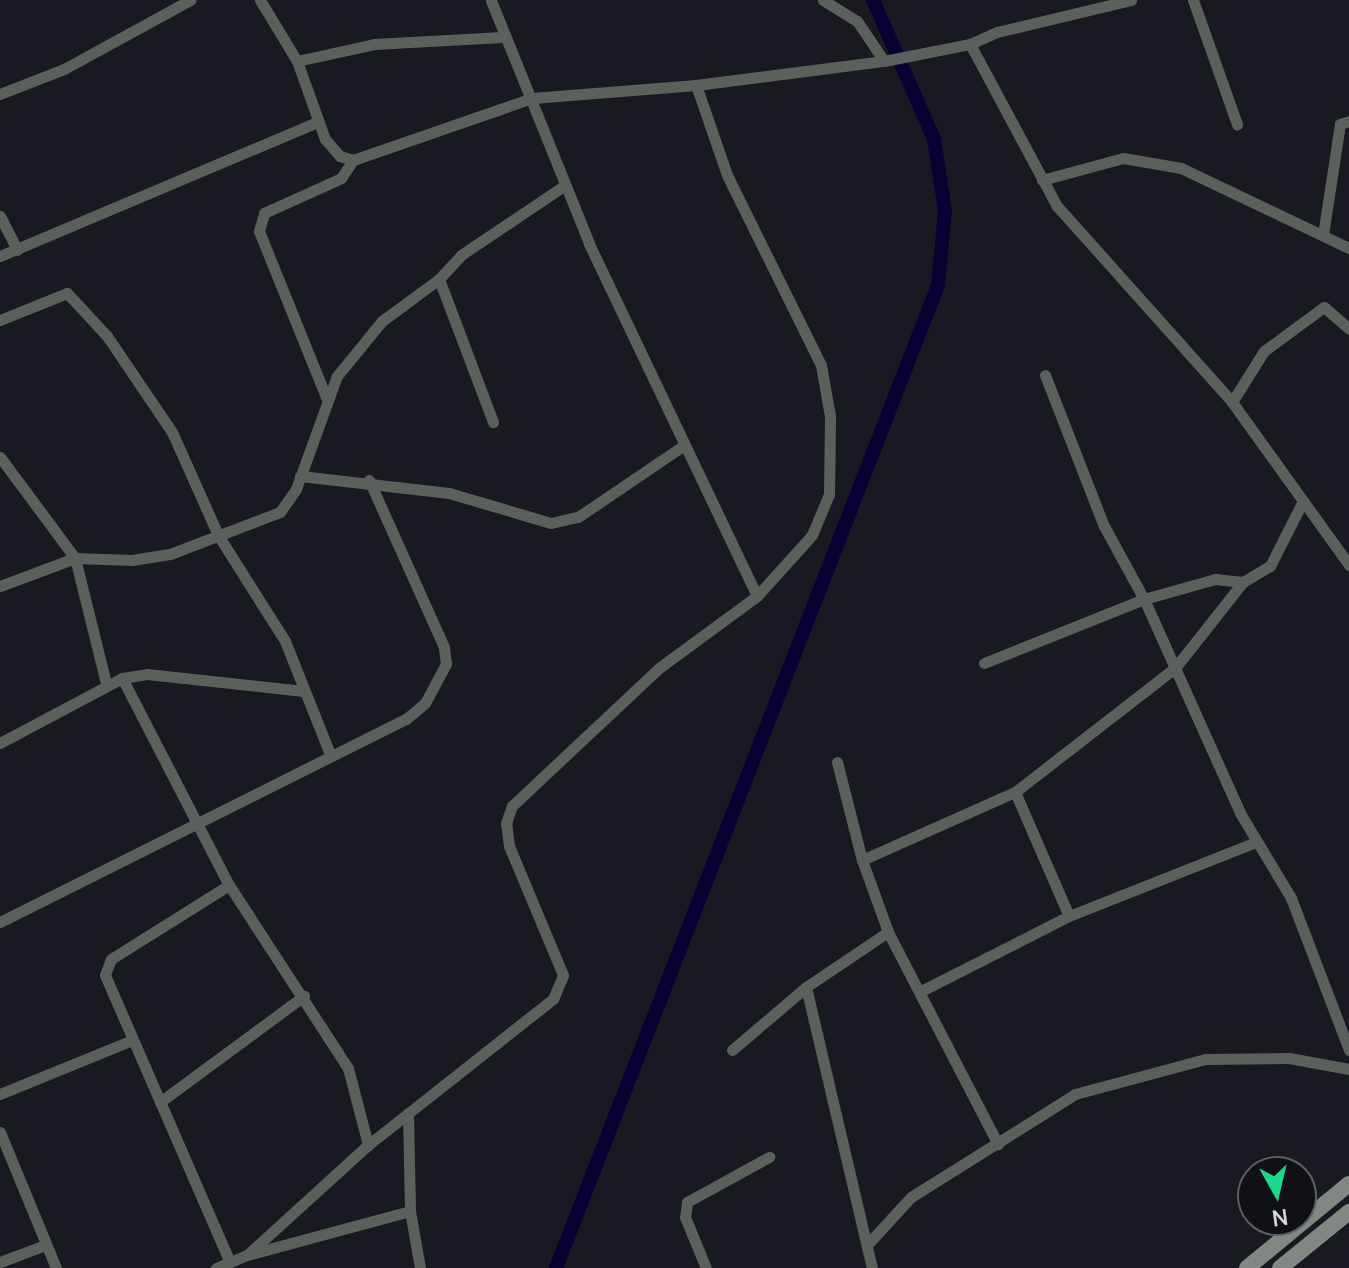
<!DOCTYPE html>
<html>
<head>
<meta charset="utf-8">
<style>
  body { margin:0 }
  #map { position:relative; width:1349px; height:1268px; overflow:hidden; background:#191a21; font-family:Manrope,sans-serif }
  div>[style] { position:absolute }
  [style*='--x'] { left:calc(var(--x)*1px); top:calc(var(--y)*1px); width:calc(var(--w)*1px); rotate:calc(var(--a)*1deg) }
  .canal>* { height:14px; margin:-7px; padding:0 7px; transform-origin:7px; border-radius:7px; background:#080032 }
  .minor>* { height:11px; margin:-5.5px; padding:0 5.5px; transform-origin:5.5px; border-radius:5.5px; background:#5c605d }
  .secondary>* { height:16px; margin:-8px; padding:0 8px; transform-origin:8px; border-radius:8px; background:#818783 }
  span { translate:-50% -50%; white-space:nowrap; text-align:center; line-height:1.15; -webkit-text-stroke:6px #101117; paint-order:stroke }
  .north { position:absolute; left:1237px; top:1156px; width:80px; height:80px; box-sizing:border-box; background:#101117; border:2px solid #5e5f65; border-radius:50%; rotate:172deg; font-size:22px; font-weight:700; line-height:32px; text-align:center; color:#d4d5d9 }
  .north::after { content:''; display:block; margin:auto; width:28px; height:36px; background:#1bd988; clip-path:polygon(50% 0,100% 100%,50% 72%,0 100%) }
</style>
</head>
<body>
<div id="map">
  <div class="canal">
    <i style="--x:556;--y:1268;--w:1055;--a:-68.76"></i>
    <i style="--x:938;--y:285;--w:74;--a:-84.6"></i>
    <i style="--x:945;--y:211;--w:73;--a:-98.7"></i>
    <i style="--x:934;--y:139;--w:152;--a:-113.7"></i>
  </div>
  <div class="minor">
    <i style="--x:260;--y:0;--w:71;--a:58.8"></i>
    <i style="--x:297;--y:61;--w:83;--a:70.3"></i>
    <i style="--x:325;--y:139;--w:23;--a:49"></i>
    <i style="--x:340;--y:156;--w:14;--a:17"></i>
    <i style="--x:353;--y:160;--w:189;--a:-19.1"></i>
    <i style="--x:532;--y:98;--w:165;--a:-4.5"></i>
    <i style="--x:696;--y:85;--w:190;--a:-7.3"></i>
    <i style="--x:884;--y:61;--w:88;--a:-11.2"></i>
    <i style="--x:970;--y:44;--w:30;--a:-24"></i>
    <i style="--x:997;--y:32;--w:138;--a:-13.4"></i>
    <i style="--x:823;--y:0;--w:40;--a:32"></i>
    <i style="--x:857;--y:21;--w:48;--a:56"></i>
    <i style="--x:1193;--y:0;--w:132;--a:70.5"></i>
    <i style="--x:970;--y:44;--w:184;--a:61.8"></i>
    <i style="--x:1057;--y:206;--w:263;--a:48.2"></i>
    <i style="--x:1232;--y:402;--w:201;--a:54.3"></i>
    <i style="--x:297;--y:61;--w:79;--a:-12.4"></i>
    <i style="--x:374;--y:44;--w:128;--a:-3.1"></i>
    <i style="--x:696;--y:85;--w:95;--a:71"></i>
    <i style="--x:727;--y:175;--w:212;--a:63.7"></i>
    <i style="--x:821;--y:365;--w:52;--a:80"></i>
    <i style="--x:830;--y:416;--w:78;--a:90.7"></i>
    <i style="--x:829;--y:494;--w:44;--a:112.5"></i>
    <i style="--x:812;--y:535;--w:82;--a:132"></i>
    <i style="--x:0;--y:94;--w:69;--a:-21.3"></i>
    <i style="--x:64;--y:69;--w:144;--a:-28.7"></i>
    <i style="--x:1042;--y:180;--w:84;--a:-15.2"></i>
    <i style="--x:1123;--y:158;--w:59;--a:9.8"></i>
    <i style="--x:1181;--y:168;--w:186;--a:25.5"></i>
    <i style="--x:0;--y:216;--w:38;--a:63"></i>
    <i style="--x:1323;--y:235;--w:112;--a:-81.3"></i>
    <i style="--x:1340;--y:124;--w:9;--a:-18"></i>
    <i style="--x:0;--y:256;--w:344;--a:-22.9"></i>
    <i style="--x:439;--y:279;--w:153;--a:69.3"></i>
    <i style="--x:0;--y:320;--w:72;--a:-21.9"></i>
    <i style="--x:67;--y:293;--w:59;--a:47.1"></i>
    <i style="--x:107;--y:336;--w:116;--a:55.9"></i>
    <i style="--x:172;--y:432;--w:113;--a:65.9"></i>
    <i style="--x:218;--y:535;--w:125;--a:57.7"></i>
    <i style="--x:285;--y:641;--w:122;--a:68.3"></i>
    <i style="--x:1045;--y:375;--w:162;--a:68.7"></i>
    <i style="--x:1104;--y:526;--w:83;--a:61.3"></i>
    <i style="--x:1144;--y:599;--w:235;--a:65.8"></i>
    <i style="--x:1240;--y:813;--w:99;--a:59"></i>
    <i style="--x:1291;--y:898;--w:163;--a:69.1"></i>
    <i style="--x:326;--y:397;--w:179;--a:-112"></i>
    <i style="--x:259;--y:231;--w:19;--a:-74"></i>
    <i style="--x:264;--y:213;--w:85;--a:-24.4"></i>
    <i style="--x:341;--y:178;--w:22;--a:-56"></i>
    <i style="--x:1232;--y:402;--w:60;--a:-57.9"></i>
    <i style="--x:1264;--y:351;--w:74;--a:-36.3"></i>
    <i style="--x:1324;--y:307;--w:33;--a:41"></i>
    <i style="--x:0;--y:457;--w:126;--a:53.4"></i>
    <i style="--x:75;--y:558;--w:129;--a:76.1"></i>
    <i style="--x:300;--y:476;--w:150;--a:6.5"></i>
    <i style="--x:449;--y:493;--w:106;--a:16.4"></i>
    <i style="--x:551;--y:523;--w:28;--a:-13"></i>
    <i style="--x:578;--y:517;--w:127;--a:-34.1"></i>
    <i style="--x:0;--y:586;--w:80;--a:-20.5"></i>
    <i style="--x:75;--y:558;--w:57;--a:2"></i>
    <i style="--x:132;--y:560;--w:38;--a:-9"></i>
    <i style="--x:170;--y:554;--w:118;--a:-20.9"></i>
    <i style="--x:280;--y:512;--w:28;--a:-55"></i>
    <i style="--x:296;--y:489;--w:120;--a:-70.1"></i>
    <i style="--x:337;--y:376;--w:71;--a:-50.7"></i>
    <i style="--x:382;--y:321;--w:71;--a:-36.4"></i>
    <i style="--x:439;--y:279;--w:33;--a:-47"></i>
    <i style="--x:461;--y:255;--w:125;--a:-33.9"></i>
    <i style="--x:984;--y:663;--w:172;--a:-21.8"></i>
    <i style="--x:1144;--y:599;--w:74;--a:-15.7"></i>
    <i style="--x:1215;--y:579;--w:28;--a:6"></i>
    <i style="--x:122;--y:678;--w:233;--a:62.7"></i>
    <i style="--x:229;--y:885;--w:139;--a:147.9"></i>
    <i style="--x:111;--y:959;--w:17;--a:111"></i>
    <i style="--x:105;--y:975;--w:313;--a:66.5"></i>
    <i style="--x:0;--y:743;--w:138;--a:-28"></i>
    <i style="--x:122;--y:678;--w:25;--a:-9"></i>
    <i style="--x:147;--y:674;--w:157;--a:6.2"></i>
    <i style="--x:837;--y:762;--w:101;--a:75.7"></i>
    <i style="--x:862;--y:860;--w:77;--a:70.1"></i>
    <i style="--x:888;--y:932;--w:239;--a:62.6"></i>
    <i style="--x:1015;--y:792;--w:135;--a:66.5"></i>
    <i style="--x:862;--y:860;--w:167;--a:-24"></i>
    <i style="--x:1015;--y:792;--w:202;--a:-37.8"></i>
    <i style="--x:1175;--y:668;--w:110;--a:-51.7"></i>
    <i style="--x:1243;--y:582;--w:31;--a:-31"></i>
    <i style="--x:1270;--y:566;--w:73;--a:-63.1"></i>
    <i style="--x:229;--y:885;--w:218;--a:57"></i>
    <i style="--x:348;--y:1068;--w:80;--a:75.4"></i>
    <i style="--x:0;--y:922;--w:454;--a:-26.6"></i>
    <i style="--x:406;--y:719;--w:25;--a:-40"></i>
    <i style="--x:425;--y:703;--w:44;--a:-61.7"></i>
    <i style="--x:446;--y:664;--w:17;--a:-97"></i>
    <i style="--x:444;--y:647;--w:183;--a:-114.2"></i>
    <i style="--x:806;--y:987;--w:289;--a:76.8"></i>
    <i style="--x:921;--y:991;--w:166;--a:-26.9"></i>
    <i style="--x:1069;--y:916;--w:201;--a:-21.6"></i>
    <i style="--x:732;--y:1050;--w:97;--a:-40.4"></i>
    <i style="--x:806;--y:987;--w:99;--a:-33.9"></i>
    <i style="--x:0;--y:1094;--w:143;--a:-22.2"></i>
    <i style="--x:160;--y:1102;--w:179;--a:-36.4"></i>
    <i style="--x:408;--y:1113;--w:98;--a:88.8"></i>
    <i style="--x:410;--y:1211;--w:58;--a:80"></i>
    <i style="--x:0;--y:1132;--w:147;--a:67.6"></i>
    <i style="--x:867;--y:1245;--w:65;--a:-47.5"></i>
    <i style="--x:911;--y:1197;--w:194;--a:-32.1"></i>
    <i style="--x:1075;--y:1094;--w:136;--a:-15"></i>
    <i style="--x:1206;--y:1059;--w:83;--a:-0.7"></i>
    <i style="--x:1289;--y:1058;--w:61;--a:10.4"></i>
    <i style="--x:247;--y:1255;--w:164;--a:-42.3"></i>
    <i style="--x:368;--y:1145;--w:236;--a:-38.3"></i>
    <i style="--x:553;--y:999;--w:26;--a:-67"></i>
    <i style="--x:563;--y:975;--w:140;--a:-112.7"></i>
    <i style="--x:509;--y:846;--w:23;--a:-97"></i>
    <i style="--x:506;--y:823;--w:18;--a:-71"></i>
    <i style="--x:512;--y:806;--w:202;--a:-43.2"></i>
    <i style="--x:659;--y:668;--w:122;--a:-36.3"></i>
    <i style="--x:757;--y:596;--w:391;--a:-115.5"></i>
    <i style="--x:589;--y:243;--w:262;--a:-112"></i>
    <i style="--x:0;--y:1262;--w:48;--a:-20.7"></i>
    <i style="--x:216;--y:1268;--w:34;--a:-23"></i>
    <i style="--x:247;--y:1255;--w:169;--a:-15.1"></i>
    <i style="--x:706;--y:1268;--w:55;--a:-112.4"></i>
    <i style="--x:685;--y:1217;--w:15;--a:-82"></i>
    <i style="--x:687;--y:1202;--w:94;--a:-28.8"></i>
  </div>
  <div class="secondary">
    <i style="--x:1247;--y:1268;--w:132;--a:-39.5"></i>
    <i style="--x:1280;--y:1268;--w:89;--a:-39.1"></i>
  </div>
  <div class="north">N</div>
</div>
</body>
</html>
